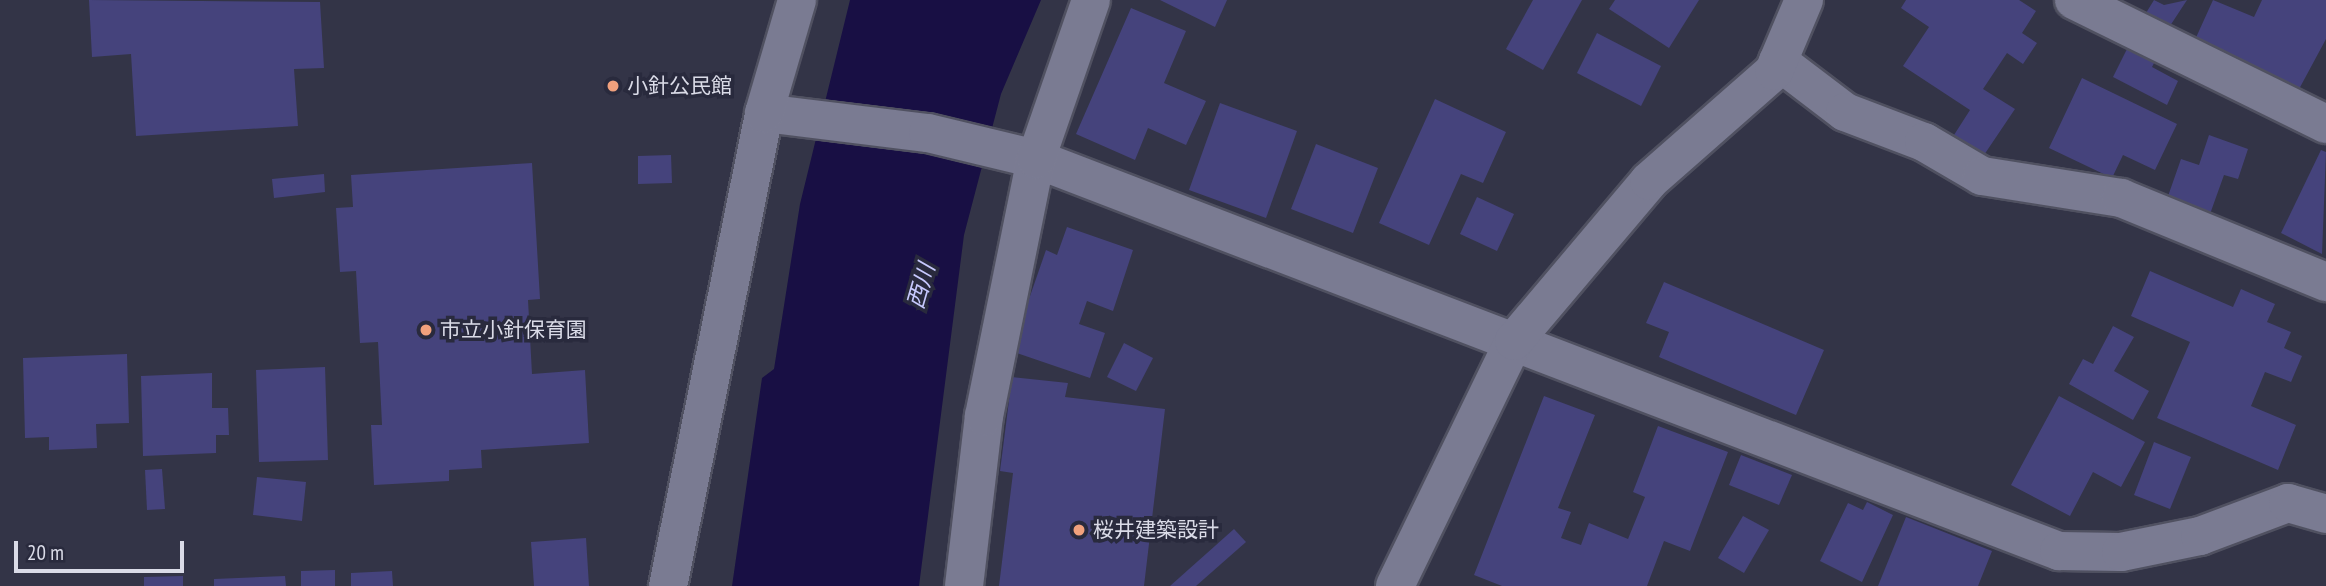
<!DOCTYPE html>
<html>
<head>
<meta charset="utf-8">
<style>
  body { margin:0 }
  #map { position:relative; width:2326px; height:586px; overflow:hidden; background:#333447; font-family:"PT Sans Narrow","Noto Sans JP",sans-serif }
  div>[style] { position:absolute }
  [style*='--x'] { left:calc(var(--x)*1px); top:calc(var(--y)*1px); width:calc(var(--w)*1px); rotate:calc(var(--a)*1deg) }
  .water>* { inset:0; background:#180f44 }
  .building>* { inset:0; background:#45437c }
  .roads { filter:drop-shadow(2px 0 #505161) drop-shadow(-2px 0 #505161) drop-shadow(0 2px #505161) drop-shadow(0 -2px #505161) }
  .minor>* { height:38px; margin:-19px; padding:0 19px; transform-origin:19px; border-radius:19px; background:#7a7b92 }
  .dots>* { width:19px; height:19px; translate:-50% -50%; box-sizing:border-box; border:4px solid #292a3d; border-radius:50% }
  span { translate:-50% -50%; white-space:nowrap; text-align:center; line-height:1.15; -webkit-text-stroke:7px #292a3d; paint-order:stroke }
  .poi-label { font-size:21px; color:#dadbe7 }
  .left { translate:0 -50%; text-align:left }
  .water-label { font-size:23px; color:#c7c9fe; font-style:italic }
  .scale { position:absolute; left:14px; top:541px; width:170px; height:32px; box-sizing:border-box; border:4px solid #dadbe7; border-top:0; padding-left:9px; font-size:21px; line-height:24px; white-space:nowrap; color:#dadbe7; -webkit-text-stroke:5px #292a3d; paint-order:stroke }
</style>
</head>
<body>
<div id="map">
  <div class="water">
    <i style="clip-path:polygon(850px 0,1041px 0,1001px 94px,964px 235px,919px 586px,732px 586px,762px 378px,774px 369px,800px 204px)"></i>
  </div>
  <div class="building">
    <i style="clip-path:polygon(89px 0,320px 2px,324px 68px,294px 69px,298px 126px,136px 136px,131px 54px,92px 57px)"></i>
    <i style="clip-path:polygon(1160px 0,1227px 0,1215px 27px)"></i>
    <i style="clip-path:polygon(1533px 0,1582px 0,1543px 70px,1506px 49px)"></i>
    <i style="clip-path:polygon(1615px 0,1699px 0,1669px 48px,1609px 9px)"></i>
    <i style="clip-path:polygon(1906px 0,2019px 0,2036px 11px,2022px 33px,2037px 43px,2023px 64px,2007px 53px,1983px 89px,2015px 109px,1984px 155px,1954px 135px,1970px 110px,1903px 66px,1929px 27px,1901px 8px)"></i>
    <i style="clip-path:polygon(2154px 0,2164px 5px,2187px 0,2168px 29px,2146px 13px)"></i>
    <i style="clip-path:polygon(2213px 0,2254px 17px,2262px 0,2326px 0,2326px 39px,2298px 91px,2194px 42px)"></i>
    <i style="clip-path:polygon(1131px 8px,1186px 31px,1164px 83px,1206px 101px,1186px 145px,1148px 128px,1135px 160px,1076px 134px)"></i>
    <i style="clip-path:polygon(1597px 33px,1661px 66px,1641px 106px,1577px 73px)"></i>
    <i style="clip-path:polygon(2130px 43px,2157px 57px,2152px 67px,2178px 81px,2167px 105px,2113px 77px)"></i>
    <i style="clip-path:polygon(2082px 78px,2177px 124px,2155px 170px,2123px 155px,2112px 178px,2049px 148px)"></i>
    <i style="clip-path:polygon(1435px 99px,1506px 132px,1483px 183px,1461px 174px,1429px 245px,1379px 223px)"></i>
    <i style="clip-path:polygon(1220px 103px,1297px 131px,1266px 218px,1189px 190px)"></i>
    <i style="clip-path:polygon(2209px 135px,2248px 149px,2238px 179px,2224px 175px,2210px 214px,2167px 199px,2181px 159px,2199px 165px)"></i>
    <i style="clip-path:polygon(1316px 144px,1378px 168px,1353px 233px,1291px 209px)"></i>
    <i style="clip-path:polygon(2321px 150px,2326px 152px,2322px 254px,2281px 233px)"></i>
    <i style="clip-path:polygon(671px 155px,672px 183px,638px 184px,638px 156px)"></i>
    <i style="clip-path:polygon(532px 163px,540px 299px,528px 300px,532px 374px,585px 370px,589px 443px,481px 450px,482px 468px,449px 470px,449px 481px,374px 485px,371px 425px,382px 425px,378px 342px,360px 343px,356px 271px,340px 272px,336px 208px,353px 207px,351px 175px)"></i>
    <i style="clip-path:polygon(324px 174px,325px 192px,274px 198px,272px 179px)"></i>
    <i style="clip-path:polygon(1477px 197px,1514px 214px,1497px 251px,1460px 234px)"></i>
    <i style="clip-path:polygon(1067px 227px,1133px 250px,1113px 311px,1087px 301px,1079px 324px,1105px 333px,1090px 378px,1011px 351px,1046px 250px,1057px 255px)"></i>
    <i style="clip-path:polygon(2150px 271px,2233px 307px,2241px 289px,2275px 304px,2267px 322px,2291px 332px,2284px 348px,2302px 356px,2291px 382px,2265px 372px,2251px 406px,2296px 425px,2278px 470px,2157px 418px,2190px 342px,2131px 316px)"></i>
    <i style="clip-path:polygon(1664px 282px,1824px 350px,1796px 415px,1659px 357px,1669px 332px,1646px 323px)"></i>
    <i style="clip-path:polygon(2113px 326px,2134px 337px,2114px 371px,2149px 391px,2133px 420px,2069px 384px,2083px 359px,2093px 364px)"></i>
    <i style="clip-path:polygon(1124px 343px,1153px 358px,1136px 391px,1107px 377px)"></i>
    <i style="clip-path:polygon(127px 354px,129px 423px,96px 424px,97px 448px,49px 450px,49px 437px,25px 438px,23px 358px)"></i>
    <i style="clip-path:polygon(325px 367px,328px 460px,259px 462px,256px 370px)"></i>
    <i style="clip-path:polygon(212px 373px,212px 408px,228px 408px,229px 435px,216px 435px,216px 453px,143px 456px,141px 376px)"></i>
    <i style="clip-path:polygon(1012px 377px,1068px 383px,1065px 397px,1165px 409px,1144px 586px,999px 586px,1013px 473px,1000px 471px)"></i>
    <i style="clip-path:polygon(1544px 396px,1595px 415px,1558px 508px,1571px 512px,1561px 538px,1581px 545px,1589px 523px,1628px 539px,1645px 497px,1633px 492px,1658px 426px,1728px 452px,1690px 551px,1664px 541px,1647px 586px,1502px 586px,1474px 575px)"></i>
    <i style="clip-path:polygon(2059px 396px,2145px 442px,2121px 487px,2093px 472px,2070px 516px,2011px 485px)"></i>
    <i style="clip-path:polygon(2154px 442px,2191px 457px,2170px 509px,2134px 495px)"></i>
    <i style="clip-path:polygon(1741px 455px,1792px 475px,1779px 505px,1729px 485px)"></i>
    <i style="clip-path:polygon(162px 469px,165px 509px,147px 510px,145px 470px)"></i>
    <i style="clip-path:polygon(257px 477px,306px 482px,302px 521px,253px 515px)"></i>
    <i style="clip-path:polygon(1867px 502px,1893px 515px,1862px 582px,1820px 561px,1848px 503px,1863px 510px)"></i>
    <i style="clip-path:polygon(1743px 516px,1769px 530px,1744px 573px,1718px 558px)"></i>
    <i style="clip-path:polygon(1906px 517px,1992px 551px,1978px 586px,1878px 586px)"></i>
    <i style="clip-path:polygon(1234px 529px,1246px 542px,1196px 586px,1170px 586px)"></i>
    <i style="clip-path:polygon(586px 538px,589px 586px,534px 586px,531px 542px)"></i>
    <i style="clip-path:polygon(335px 570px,335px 586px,301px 586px,301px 571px)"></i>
    <i style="clip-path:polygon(392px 571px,393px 586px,351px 586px,351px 573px)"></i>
    <i style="clip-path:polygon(183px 576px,183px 586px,144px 586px,144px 577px)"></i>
    <i style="clip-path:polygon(285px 576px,286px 586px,214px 586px,214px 579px)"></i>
  </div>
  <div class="roads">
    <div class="minor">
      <i style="--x:2074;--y:0;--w:281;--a:26.2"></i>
      <i style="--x:1778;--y:61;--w:84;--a:37.3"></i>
      <i style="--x:1845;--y:112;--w:85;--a:20.8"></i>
      <i style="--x:1924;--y:142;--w:67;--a:30.4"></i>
      <i style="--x:1982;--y:176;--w:141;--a:9"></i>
      <i style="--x:2121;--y:198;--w:222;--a:22.3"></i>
      <i style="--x:764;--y:113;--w:165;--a:7"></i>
      <i style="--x:928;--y:133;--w:111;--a:13.5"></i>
      <i style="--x:1036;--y:159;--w:1096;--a:20.97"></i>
      <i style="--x:2059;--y:551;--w:62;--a:0.9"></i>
      <i style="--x:2121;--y:552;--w:81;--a:-11.4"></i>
      <i style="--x:2200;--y:536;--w:94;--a:-20.6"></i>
      <i style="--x:2288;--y:503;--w:40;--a:16"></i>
      <i style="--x:668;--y:586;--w:483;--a:-78.5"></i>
      <i style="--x:764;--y:113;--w:118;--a:-73.7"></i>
      <i style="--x:964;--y:586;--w:171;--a:-83.3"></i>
      <i style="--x:984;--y:416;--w:262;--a:-78.6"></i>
      <i style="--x:1036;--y:159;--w:168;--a:-70.9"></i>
      <i style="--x:1395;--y:586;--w:272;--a:-64.1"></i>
      <i style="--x:1514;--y:341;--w:209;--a:-49.8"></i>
      <i style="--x:1649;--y:181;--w:167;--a:-41.3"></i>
      <i style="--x:1774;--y:71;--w:77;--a:-67.1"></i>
    </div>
  </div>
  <div class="dots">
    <i style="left:613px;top:86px;background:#f1a17d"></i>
    <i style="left:426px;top:330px;background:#f1a17d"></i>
    <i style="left:1079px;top:530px;background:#f1a17d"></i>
  </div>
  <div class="poi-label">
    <span class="left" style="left:627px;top:86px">小針公民館</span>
    <span class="left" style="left:440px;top:330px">市立小針保育園</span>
    <span class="left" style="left:1093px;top:530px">桜井建築設計</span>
  </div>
  <div class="water-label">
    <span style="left:921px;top:286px;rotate:-74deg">西川</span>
  </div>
  <div class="scale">20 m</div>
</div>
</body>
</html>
